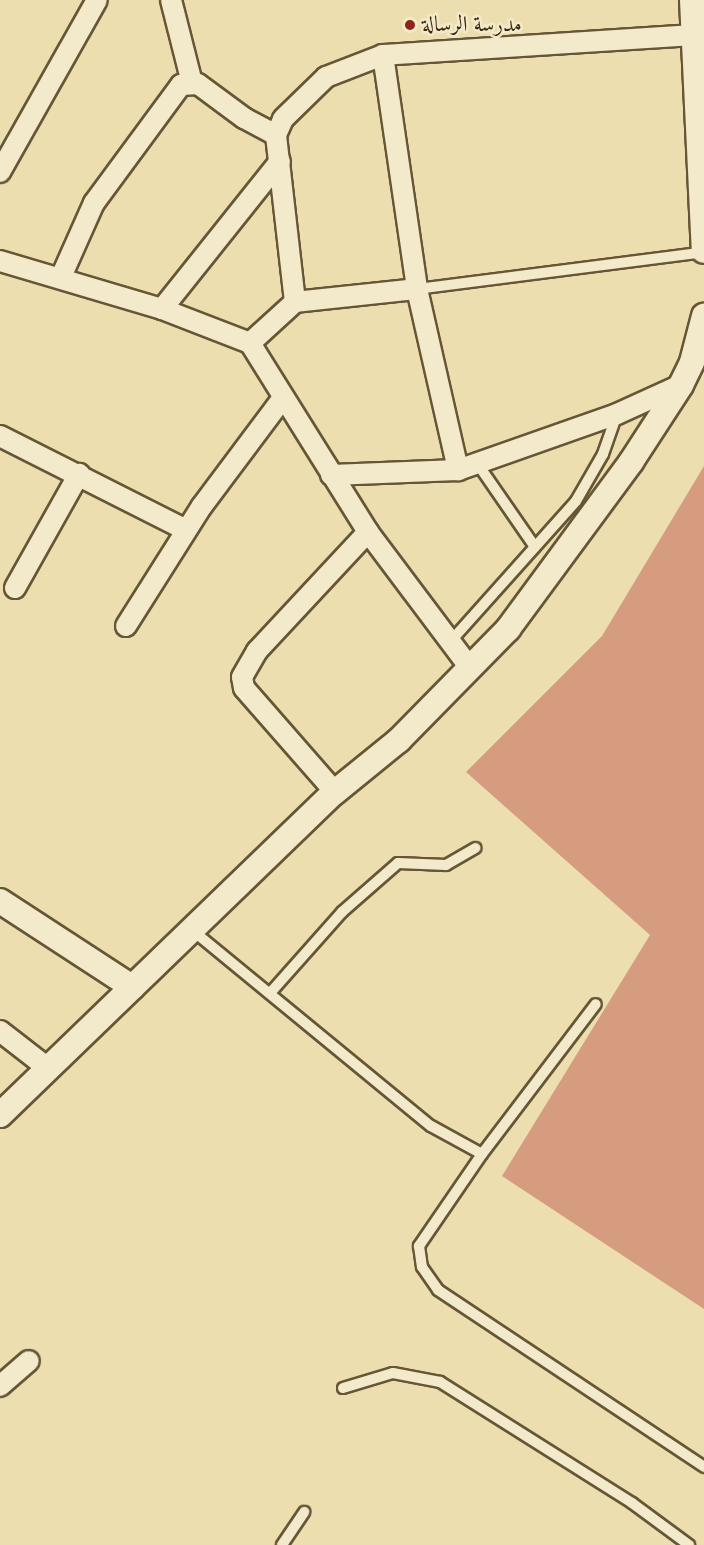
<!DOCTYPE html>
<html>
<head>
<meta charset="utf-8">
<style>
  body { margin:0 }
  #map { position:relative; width:704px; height:1545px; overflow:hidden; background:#ecdeaf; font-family:Cardo,Amiri,serif }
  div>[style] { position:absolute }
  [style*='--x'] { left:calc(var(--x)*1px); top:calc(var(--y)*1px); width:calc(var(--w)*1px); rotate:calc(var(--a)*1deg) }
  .building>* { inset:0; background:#d69c80 }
  .roads { filter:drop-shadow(2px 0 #665636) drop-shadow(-2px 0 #665636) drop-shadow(0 2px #665636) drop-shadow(0 -2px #665636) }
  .service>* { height:10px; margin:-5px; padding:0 5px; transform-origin:5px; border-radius:5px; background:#f3eacb }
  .minor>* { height:20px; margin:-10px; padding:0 10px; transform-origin:10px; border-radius:10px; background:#f3eacb }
  .tertiary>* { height:24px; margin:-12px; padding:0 12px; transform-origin:12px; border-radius:12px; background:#f3eacb }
  .dots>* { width:16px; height:16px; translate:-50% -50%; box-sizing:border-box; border:3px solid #f3eacb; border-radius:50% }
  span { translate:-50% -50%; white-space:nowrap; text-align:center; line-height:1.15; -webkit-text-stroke:5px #f3eacb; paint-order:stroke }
  .poi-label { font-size:22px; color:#3a280e }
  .left { translate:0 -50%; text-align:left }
</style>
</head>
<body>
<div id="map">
  <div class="building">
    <i style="clip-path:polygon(704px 466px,704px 1309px,502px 1176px,650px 935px,466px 772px,602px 636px)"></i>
  </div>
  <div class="roads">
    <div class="service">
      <i style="--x:417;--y:289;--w:289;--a:-7.3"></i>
      <i style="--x:477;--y:463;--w:102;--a:55.4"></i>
      <i style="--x:450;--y:642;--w:189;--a:-48.2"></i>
      <i style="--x:576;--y:501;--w:54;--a:-60.1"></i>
      <i style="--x:603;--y:454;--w:42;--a:-70.7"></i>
      <i style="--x:192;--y:930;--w:309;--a:39.4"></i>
      <i style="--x:431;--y:1126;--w:58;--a:28.8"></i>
      <i style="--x:482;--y:1154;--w:188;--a:-52.8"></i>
      <i style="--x:271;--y:992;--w:107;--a:-48.4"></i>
      <i style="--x:342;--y:912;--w:74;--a:-41.2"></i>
      <i style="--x:398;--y:863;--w:48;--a:2.4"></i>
      <i style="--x:446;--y:865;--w:34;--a:-30"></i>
      <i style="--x:482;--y:1154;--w:112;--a:124.4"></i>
      <i style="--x:419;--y:1246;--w:21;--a:82"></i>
      <i style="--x:422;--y:1267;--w:28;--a:55"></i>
      <i style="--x:438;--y:1290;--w:320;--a:33.6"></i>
      <i style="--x:343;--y:1388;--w:52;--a:-16.7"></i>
      <i style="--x:393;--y:1373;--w:48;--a:10.8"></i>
      <i style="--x:440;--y:1382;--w:227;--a:32.2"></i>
      <i style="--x:632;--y:1503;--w:71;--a:36.4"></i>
      <i style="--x:282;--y:1545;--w:40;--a:-56"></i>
    </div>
    <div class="minor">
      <i style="--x:171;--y:0;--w:86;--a:75.8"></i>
      <i style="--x:383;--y:55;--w:236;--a:81.7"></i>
      <i style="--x:417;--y:289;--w:186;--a:77.2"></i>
      <i style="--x:0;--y:172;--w:197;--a:-60.6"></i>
      <i style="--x:0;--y:261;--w:169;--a:16.5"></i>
      <i style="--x:162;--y:309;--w:94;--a:21.1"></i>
      <i style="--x:250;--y:343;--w:223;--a:58"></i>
      <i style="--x:368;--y:532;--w:170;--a:53.1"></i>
      <i style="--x:61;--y:277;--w:81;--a:-66"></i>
      <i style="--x:94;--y:203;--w:147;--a:-53.6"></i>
      <i style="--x:181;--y:85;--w:17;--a:-3"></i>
      <i style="--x:198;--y:84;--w:57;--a:36.5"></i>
      <i style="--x:244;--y:118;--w:36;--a:28"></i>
      <i style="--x:295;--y:302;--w:123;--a:-6.1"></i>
      <i style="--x:162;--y:309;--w:189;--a:-51.4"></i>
      <i style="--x:250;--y:343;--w:61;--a:-42.3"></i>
      <i style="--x:295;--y:302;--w:168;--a:-96.5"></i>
      <i style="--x:276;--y:135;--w:17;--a:-66"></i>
      <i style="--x:283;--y:119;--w:60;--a:-44.3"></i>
      <i style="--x:326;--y:77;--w:61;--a:-21.1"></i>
      <i style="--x:383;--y:55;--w:313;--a:-3.7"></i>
      <i style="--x:0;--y:436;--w:208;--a:26.8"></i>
      <i style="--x:331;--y:475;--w:127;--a:-2.3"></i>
      <i style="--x:458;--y:470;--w:169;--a:-19.4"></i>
      <i style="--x:617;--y:414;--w:70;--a:-24.4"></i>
      <i style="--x:15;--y:588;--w:131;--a:-60.7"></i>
      <i style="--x:126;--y:626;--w:142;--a:-57.7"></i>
      <i style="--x:202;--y:506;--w:134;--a:-53.2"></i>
      <i style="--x:335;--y:792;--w:138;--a:-131.2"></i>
      <i style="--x:244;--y:688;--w:11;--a:-100"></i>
      <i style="--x:242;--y:677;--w:30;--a:-60"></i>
      <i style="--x:257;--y:651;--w:163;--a:-47"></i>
      <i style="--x:0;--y:1031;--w:62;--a:37.8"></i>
      <i style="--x:0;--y:1386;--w:38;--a:-41"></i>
    </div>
    <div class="tertiary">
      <i style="--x:692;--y:0;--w:251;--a:87.3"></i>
      <i style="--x:0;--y:901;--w:158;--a:33.1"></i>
      <i style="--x:0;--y:1115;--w:465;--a:-44"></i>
      <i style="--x:335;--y:792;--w:82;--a:-39.1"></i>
      <i style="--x:399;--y:740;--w:156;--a:-45.5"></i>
      <i style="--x:508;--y:629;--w:207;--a:-53.6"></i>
      <i style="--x:631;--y:462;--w:92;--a:-57"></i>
      <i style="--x:681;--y:385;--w:25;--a:-64"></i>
      <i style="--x:692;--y:362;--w:48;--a:-75.4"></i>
    </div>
  </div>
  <div class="dots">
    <i style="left:410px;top:25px;background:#8f2418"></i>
  </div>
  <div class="poi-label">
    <span class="left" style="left:422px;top:25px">مدرسة الرسالة</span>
  </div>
</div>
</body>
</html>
